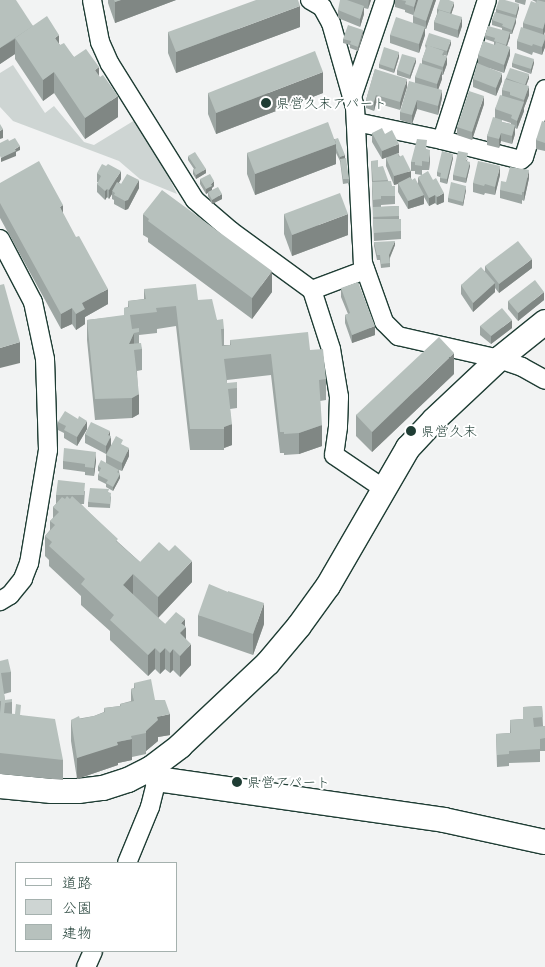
<!DOCTYPE html>
<html>
<head>
<meta charset="utf-8">
<style>
  body { margin:0 }
  #map { position:relative; width:545px; height:967px; overflow:hidden; background:#f2f3f3; font-family:Delius,"Klee One",sans-serif }
  div>[style] { position:absolute }
  [style*='--x'] { left:calc(var(--x)*1px); top:calc(var(--y)*1px); width:calc(var(--w)*1px); rotate:calc(var(--a)*1deg) }
  .green>* { inset:0; background:#ced5d3 }
  .roads { filter:drop-shadow(1px 0 #1f3d34) drop-shadow(-1px 0 #1f3d34) drop-shadow(0 1px #1f3d34) drop-shadow(0 -1px #1f3d34) }
  .street>* { height:18px; margin:-9px; padding:0 9px; transform-origin:9px; border-radius:9px; background:#fff }
  .secondary>* { height:24px; margin:-12px; padding:0 12px; transform-origin:12px; border-radius:12px; background:#fff }
  .wall>* { inset:0; background:#9da6a3 }
  .shaded-wall>* { inset:0; background:#808784 }
  .building>* { inset:0; background:#b7c1bd }
  .dots>* { width:14px; height:14px; translate:-50% -50%; box-sizing:border-box; border:2px solid #fff; border-radius:50% }
  span { translate:-50% -50%; white-space:nowrap; text-align:center; line-height:1.15; -webkit-text-stroke:4px #fff; paint-order:stroke }
  .poi-label { font-size:14px; color:#1f3d34 }
  .left { translate:0 -50%; text-align:left }
  .legend { position:absolute; left:15px; top:862px; width:162px; height:90px; box-sizing:border-box; background:#fff; border:1px solid #a5b1ae; margin:0; padding:6px 9px; list-style:none; font-size:15px; color:#1f3d34 }
  .legend li { display:flex; align-items:center; gap:10px; height:25px }
  .legend b { width:25px; border:1px solid #a5b1ae }
</style>
</head>
<body>
<div id="map">
  <div class="green">
    <i style="clip-path:polygon(13px 65px,45px 113px,54px 106px,84px 142px,94px 145px,135px 120px,157px 153px,177px 194px,140px 179px,119px 161px,13px 121px,0 107px,0 73px)"></i>
  </div>
  <div class="roads">
    <div class="street">
      <i style="--x:92;--y:0;--w:43;--a:79.2"></i>
      <i style="--x:100;--y:42;--w:24;--a:66"></i>
      <i style="--x:110;--y:64;--w:160;--a:58"></i>
      <i style="--x:195;--y:200;--w:48;--a:40.7"></i>
      <i style="--x:231;--y:231;--w:100;--a:36.1"></i>
      <i style="--x:312;--y:290;--w:62;--a:72.1"></i>
      <i style="--x:331;--y:349;--w:49;--a:80.5"></i>
      <i style="--x:339;--y:397;--w:30;--a:92"></i>
      <i style="--x:338;--y:427;--w:28;--a:98"></i>
      <i style="--x:334;--y:455;--w:60;--a:34.2"></i>
      <i style="--x:310;--y:0;--w:14;--a:30"></i>
      <i style="--x:322;--y:7;--w:18;--a:61"></i>
      <i style="--x:331;--y:23;--w:87;--a:74.1"></i>
      <i style="--x:355;--y:107;--w:156;--a:87.1"></i>
      <i style="--x:363;--y:263;--w:63;--a:70.4"></i>
      <i style="--x:384;--y:322;--w:20;--a:45"></i>
      <i style="--x:398;--y:336;--w:104;--a:12.8"></i>
      <i style="--x:499;--y:359;--w:24;--a:19"></i>
      <i style="--x:522;--y:367;--w:26;--a:29"></i>
      <i style="--x:352;--y:97;--w:102;--a:-71.2"></i>
      <i style="--x:356;--y:122;--w:88;--a:11.8"></i>
      <i style="--x:442;--y:140;--w:81;--a:14.2"></i>
      <i style="--x:521;--y:160;--w:4;--a:-45"></i>
      <i style="--x:524;--y:157;--w:71;--a:-72.8"></i>
      <i style="--x:442;--y:140;--w:147;--a:-72.2"></i>
      <i style="--x:0;--y:239;--w:71;--a:62.4"></i>
      <i style="--x:33;--y:302;--w:58;--a:78.1"></i>
      <i style="--x:45;--y:359;--w:91;--a:88.1"></i>
      <i style="--x:48;--y:450;--w:115;--a:99.5"></i>
      <i style="--x:29;--y:563;--w:17;--a:111"></i>
      <i style="--x:23;--y:579;--w:21;--a:129"></i>
      <i style="--x:10;--y:595;--w:12;--a:149"></i>
      <i style="--x:312;--y:290;--w:57;--a:-20.7"></i>
      <i style="--x:127;--y:863;--w:61;--a:-67.7"></i>
      <i style="--x:150;--y:807;--w:29;--a:-76"></i>
      <i style="--x:86;--y:967;--w:17;--a:-66"></i>
    </div>
    <div class="secondary">
      <i style="--x:150;--y:769;--w:12;--a:55"></i>
      <i style="--x:157;--y:779;--w:290;--a:8.1"></i>
      <i style="--x:444;--y:820;--w:103;--a:12.3"></i>
      <i style="--x:0;--y:786;--w:52;--a:5.5"></i>
      <i style="--x:52;--y:791;--w:26;--a:0"></i>
      <i style="--x:78;--y:791;--w:25;--a:-7"></i>
      <i style="--x:103;--y:788;--w:26;--a:-18"></i>
      <i style="--x:128;--y:780;--w:25;--a:-27"></i>
      <i style="--x:150;--y:769;--w:38;--a:-37"></i>
      <i style="--x:180;--y:746;--w:121;--a:-43.3"></i>
      <i style="--x:268;--y:663;--w:48;--a:-50"></i>
      <i style="--x:299;--y:626;--w:49;--a:-54.1"></i>
      <i style="--x:328;--y:586;--w:160;--a:-59.9"></i>
      <i style="--x:408;--y:448;--w:38;--a:-47"></i>
      <i style="--x:434;--y:420;--w:89;--a:-43.2"></i>
      <i style="--x:499;--y:359;--w:59;--a:-38.8"></i>
    </div>
  </div>
  <div class="wall">
    <i style="clip-path:polygon(0 0,33px 26px,59px 44px,74px 57px,99px 76px,118px 117px,85px 139px,54px 93px,43px 101px,15px 59px,15px 54px,0 64px)"></i>
    <i style="clip-path:polygon(108px 0,176px 0,115px 23px,108px 3px)"></i>
    <i style="clip-path:polygon(347px 0,371px 0,368px 9px,364px 8px,364px 14px,360px 27px,338px 18px,338px 10px)"></i>
    <i style="clip-path:polygon(395px 0,436px 0,426px 29px,425px 29px,425px 35px,419px 53px,390px 43px,390px 35px,413px 23px,413px 15px,405px 12px,405px 10px,395px 7px)"></i>
    <i style="clip-path:polygon(515px 0,526px 0,525px 5px,515px 2px)"></i>
    <i style="clip-path:polygon(532px 0,545px 0,545px 31px,544px 34px,545px 35px,545px 47px,542px 55px,533px 52px,532px 55px,517px 49px,517px 41px,523px 28px,523px 23px,536px 2px)"></i>
    <i style="clip-path:polygon(454px 6px,451px 14px,462px 26px,458px 38px,434px 30px,434px 22px,437px 14px,437px 9px)"></i>
    <i style="clip-path:polygon(519px 8px,512px 34px,510px 34px,510px 37px,507px 46px,510px 55px,504px 73px,489px 68px,502px 81px,496px 96px,473px 87px,473px 79px,478px 64px,478px 55px,494px 45px,494px 42px,485px 39px,485px 35px,502px 30px,502px 28px,492px 25px,492px 20px,496px 12px,496px 9px)"></i>
    <i style="clip-path:polygon(300px 27px,176px 73px,168px 53px,168px 32px)"></i>
    <i style="clip-path:polygon(363px 34px,358px 51px,350px 48px,350px 45px,343px 43px,343px 39px)"></i>
    <i style="clip-path:polygon(451px 44px,447px 56px,444px 55px,447px 64px,443px 75px,442px 75px,442px 79px,438px 89px,442px 98px,438px 115px,417px 109px,412px 124px,400px 120px,400px 112px,415px 83px,415px 77px,422px 64px,422px 60px,426px 49px,425px 45px)"></i>
    <i style="clip-path:polygon(399px 57px,394px 73px,379px 68px,379px 64px)"></i>
    <i style="clip-path:polygon(416px 62px,410px 79px,397px 75px,397px 70px)"></i>
    <i style="clip-path:polygon(512px 63px,534px 63px,531px 74px,512px 67px)"></i>
    <i style="clip-path:polygon(375px 69px,407px 87px,400px 110px,376px 103px,374px 111px,366px 108px,366px 100px)"></i>
    <i style="clip-path:polygon(evenodd,506px 78px,529px 78px,526px 85px,529px 95px,524px 108px,524px 111px,517px 129px,515px 128px,515px 134px,512px 144px,501px 141px,499px 148px,487px 145px,487px 136px,495px 117px,495px 109px,502px 95px,502px 90px,506px 78px,502px 120px,511px 123px,511px 124px,502px 122px,502px 120px)"></i>
    <i style="clip-path:polygon(208px 93px,323px 93px,216px 134px,208px 114px)"></i>
    <i style="clip-path:polygon(484px 104px,472px 140px,457px 135px,457px 127px)"></i>
    <i style="clip-path:polygon(545px 122px,545px 151px,536px 149px,536px 140px)"></i>
    <i style="clip-path:polygon(372px 133px,385px 134px,399px 153px,398px 153px,412px 180px,418px 184px,418px 177px,444px 202px,437px 205px,435px 203px,429px 206px,424px 197px,424px 204px,408px 209px,398px 192px,398px 184px,394px 185px,386px 166px,386px 158px,390px 156px,382px 159px,372px 142px)"></i>
    <i style="clip-path:polygon(335px 139px,345px 159px,349px 179px,349px 183px,343px 184px,340px 161px,336px 153px,336px 164px,255px 195px,247px 174px,247px 153px)"></i>
    <i style="clip-path:polygon(427px 149px,430px 158px,429px 170px,422px 170px,422px 175px,415px 174px,415px 171px,411px 171px,411px 162px)"></i>
    <i style="clip-path:polygon(188px 156px,206px 173px,196px 179px,193px 174px,193px 170px,194px 169px,188px 160px)"></i>
    <i style="clip-path:polygon(453px 158px,447px 184px,440px 182px,440px 177px,437px 176px,437px 172px)"></i>
    <i style="clip-path:polygon(468px 158px,467px 161px,470px 166px,466px 183px,453px 180px,453px 175px)"></i>
    <i style="clip-path:polygon(371px 161px,378px 167px,392px 186px,395px 186px,395px 204px,381px 205px,381px 207px,399px 206px,399px 219px,401px 231px,401px 239px,374px 241px,372px 191px,372px 182px)"></i>
    <i style="clip-path:polygon(97px 173px,121px 179px,119px 183px,121px 184px,139px 188px,128px 209px,125px 210px,114px 204px,114px 200px,112px 199px,112px 194px,109px 199px,107px 197px,105px 200px,97px 192px,97px 184px,98px 182px,97px 182px)"></i>
    <i style="clip-path:polygon(500px 175px,495px 195px,485px 193px,484px 195px,473px 192px,473px 183px)"></i>
    <i style="clip-path:polygon(529px 178px,524px 201px,522px 200px,522px 204px,500px 198px,500px 190px,506px 182px)"></i>
    <i style="clip-path:polygon(200px 179px,214px 186px,212px 188px,212px 190px,222px 199px,212px 204px,208px 196px,208px 193px,206px 194px,200px 184px)"></i>
    <i style="clip-path:polygon(0 183px,63px 214px,108px 304px,85px 317px,85px 324px,76px 330px,72px 324px,61px 329px,0 218px)"></i>
    <i style="clip-path:polygon(466px 190px,463px 206px,448px 202px,448px 198px)"></i>
    <i style="clip-path:polygon(143px 214px,272px 292px,252px 319px,148px 242px,148px 238px,143px 235px)"></i>
    <i style="clip-path:polygon(284px 214px,348px 235px,292px 256px,284px 234px)"></i>
    <i style="clip-path:polygon(374px 242px,395px 245px,390px 258px,390px 267px,381px 268px,380px 260px,377px 260px,374px 246px)"></i>
    <i style="clip-path:polygon(485px 266px,532px 268px,499px 293px,495px 288px,495px 292px,473px 312px,461px 294px,461px 285px,485px 271px)"></i>
    <i style="clip-path:polygon(341px 288px,375px 335px,352px 343px,345px 323px,345px 315px,348px 314px,341px 297px)"></i>
    <i style="clip-path:polygon(144px 289px,198px 300px,217px 320px,224px 329px,224px 345px,230px 345px,230px 340px,310px 350px,326px 379px,326px 400px,320px 401px,322px 446px,299px 454px,284px 455px,284px 453px,280px 453px,271px 375px,227px 380px,227px 383px,237px 388px,237px 408px,230px 409px,232px 445px,224px 448px,224px 450px,190px 450px,176px 326px,157px 329px,157px 333px,139px 335px,139px 343px,142px 349px,142px 370px,137px 371px,139px 414px,132px 418px,95px 420px,87px 340px,87px 320px,124px 316px,124px 308px,128px 307px,128px 301px,144px 299px)"></i>
    <i style="clip-path:polygon(544px 300px,518px 321px,508px 309px,508px 301px)"></i>
    <i style="clip-path:polygon(480px 326px,512px 328px,491px 344px,480px 335px)"></i>
    <i style="clip-path:polygon(454px 374px,372px 452px,356px 436px,356px 415px)"></i>
    <i style="clip-path:polygon(78px 419px,87px 429px,77px 446px,64px 438px,64px 433px,58px 430px,58px 422px)"></i>
    <i style="clip-path:polygon(85px 434px,110px 436px,111px 445px,123px 445px,129px 456px,122px 471px,119px 470px,120px 478px,113px 491px,106px 487px,106px 484px,98px 480px,98px 475px,100px 472px,98px 471px,98px 466px,106px 463px,106px 454px,85px 443px)"></i>
    <i style="clip-path:polygon(63px 461px,96px 461px,94px 476px,85px 475px,85px 472px,63px 469px)"></i>
    <i style="clip-path:polygon(85px 491px,84px 504px,81px 504px,118px 542px,140px 562px,192px 582px,158px 618px,165px 624px,185px 626px,186px 639px,191px 665px,180px 677px,173px 670px,170px 673px,165px 669px,160px 674px,155px 669px,148px 676px,110px 640px,110px 631px,81px 605px,81px 596px,49px 566px,49px 560px,45px 556px,45px 536px,50px 530px,50px 521px,53px 518px,53px 507px,56px 504px,56px 495px)"></i>
    <i style="clip-path:polygon(108px 492px,111px 497px,110px 508px,88px 507px,88px 502px)"></i>
    <i style="clip-path:polygon(198px 615px,264px 624px,253px 655px,198px 636px)"></i>
    <i style="clip-path:polygon(0 661px,11px 672px,11px 692px,4px 694px,5px 700px,12px 702px,12px 714px,21px 715px,63px 760px,63px 780px,0 774px)"></i>
    <i style="clip-path:polygon(134px 683px,155px 700px,170px 735px,158px 737px,158px 741px,146px 751px,146px 754px,132px 757px,132px 760px,118px 763px,118px 765px,77px 779px,71px 741px,71px 720px,94px 716px,104px 712px,104px 708px,120px 706px,120px 704px,131px 701px,131px 689px,134px 688px)"></i>
    <i style="clip-path:polygon(542px 706px,543px 726px,545px 726px,545px 751px,540px 751px,540px 762px,509px 763px,509px 766px,497px 767px,496px 734px,510px 733px,510px 720px,523px 719px,523px 707px)"></i>
  </div>
  <div class="shaded-wall">
    <i style="clip-path:polygon(121px 0,176px 0,115px 23px,115px 2px)"></i>
    <i style="clip-path:polygon(369px 0,371px 0,368px 9px)"></i>
    <i style="clip-path:polygon(416px 0,419px 0,414px 16px,414px 7px)"></i>
    <i style="clip-path:polygon(433px 0,436px 0,426px 29px,426px 21px)"></i>
    <i style="clip-path:polygon(454px 2px,454px 6px,450px 18px,450px 14px)"></i>
    <i style="clip-path:polygon(519px 4px,519px 8px,516px 19px,516px 15px)"></i>
    <i style="clip-path:polygon(300px 6px,300px 27px,176px 73px,176px 52px)"></i>
    <i style="clip-path:polygon(364px 6px,364px 14px,360px 27px,360px 19px)"></i>
    <i style="clip-path:polygon(462px 17px,462px 26px,458px 38px,458px 30px)"></i>
    <i style="clip-path:polygon(516px 18px,516px 23px,512px 34px,512px 30px)"></i>
    <i style="clip-path:polygon(545px 22px,545px 31px,543px 38px,543px 29px)"></i>
    <i style="clip-path:polygon(425px 27px,425px 35px,419px 53px,419px 44px)"></i>
    <i style="clip-path:polygon(363px 30px,363px 34px,358px 51px,358px 47px)"></i>
    <i style="clip-path:polygon(510px 32px,510px 37px,506px 49px,506px 45px)"></i>
    <i style="clip-path:polygon(59px 35px,59px 56px,55px 38px)"></i>
    <i style="clip-path:polygon(15px 39px,15px 54px,0 64px,0 48px)"></i>
    <i style="clip-path:polygon(545px 39px,545px 47px,542px 55px,542px 47px)"></i>
    <i style="clip-path:polygon(451px 40px,451px 44px,447px 56px,447px 51px)"></i>
    <i style="clip-path:polygon(510px 47px,510px 55px,504px 73px,504px 65px)"></i>
    <i style="clip-path:polygon(399px 52px,399px 57px,394px 73px,394px 69px)"></i>
    <i style="clip-path:polygon(447px 56px,447px 64px,443px 75px,443px 67px)"></i>
    <i style="clip-path:polygon(416px 58px,416px 62px,410px 79px,410px 75px)"></i>
    <i style="clip-path:polygon(534px 59px,534px 63px,531px 74px,531px 69px)"></i>
    <i style="clip-path:polygon(99px 67px,99px 88px,95px 70px)"></i>
    <i style="clip-path:polygon(442px 70px,442px 79px,437px 93px,437px 84px)"></i>
    <i style="clip-path:polygon(54px 72px,54px 93px,43px 101px,43px 80px)"></i>
    <i style="clip-path:polygon(323px 72px,323px 93px,216px 134px,216px 113px)"></i>
    <i style="clip-path:polygon(502px 73px,502px 81px,496px 96px,496px 88px)"></i>
    <i style="clip-path:polygon(529px 74px,529px 78px,525px 89px,525px 85px)"></i>
    <i style="clip-path:polygon(407px 79px,407px 87px,400px 110px,400px 102px)"></i>
    <i style="clip-path:polygon(529px 86px,529px 95px,524px 108px,524px 100px)"></i>
    <i style="clip-path:polygon(442px 90px,442px 98px,438px 115px,438px 106px)"></i>
    <i style="clip-path:polygon(376px 95px,376px 103px,374px 111px,374px 102px)"></i>
    <i style="clip-path:polygon(118px 96px,118px 117px,85px 139px,85px 118px)"></i>
    <i style="clip-path:polygon(484px 96px,484px 104px,472px 140px,472px 132px)"></i>
    <i style="clip-path:polygon(417px 100px,417px 109px,412px 124px,412px 115px)"></i>
    <i style="clip-path:polygon(524px 102px,524px 111px,517px 129px,517px 121px)"></i>
    <i style="clip-path:polygon(515px 125px,515px 134px,512px 144px,512px 136px)"></i>
    <i style="clip-path:polygon(3px 129px,3px 138px,0 139px,0 131px)"></i>
    <i style="clip-path:polygon(501px 133px,501px 141px,499px 148px,499px 139px)"></i>
    <i style="clip-path:polygon(336px 144px,336px 164px,255px 195px,255px 174px)"></i>
    <i style="clip-path:polygon(399px 144px,399px 153px,382px 159px,382px 151px)"></i>
    <i style="clip-path:polygon(20px 146px,20px 150px,16px 152px,16px 156px,1px 162px,1px 158px)"></i>
    <i style="clip-path:polygon(430px 150px,430px 158px,429px 170px,429px 162px)"></i>
    <i style="clip-path:polygon(453px 154px,453px 158px,447px 184px,447px 179px)"></i>
    <i style="clip-path:polygon(345px 155px,345px 159px,340px 162px,340px 157px)"></i>
    <i style="clip-path:polygon(470px 162px,470px 166px,466px 183px,466px 178px)"></i>
    <i style="clip-path:polygon(500px 166px,500px 175px,495px 195px,495px 187px)"></i>
    <i style="clip-path:polygon(206px 169px,206px 173px,196px 179px,196px 175px)"></i>
    <i style="clip-path:polygon(529px 170px,529px 178px,524px 201px,524px 192px)"></i>
    <i style="clip-path:polygon(121px 171px,121px 179px,113px 192px,112px 191px,112px 194px,109px 199px,109px 190px)"></i>
    <i style="clip-path:polygon(411px 171px,411px 180px,394px 185px,394px 176px)"></i>
    <i style="clip-path:polygon(139px 180px,139px 188px,128px 209px,125px 210px,125px 201px)"></i>
    <i style="clip-path:polygon(214px 181px,214px 186px,212px 188px,212px 190px,206px 194px,206px 189px)"></i>
    <i style="clip-path:polygon(466px 186px,466px 190px,463px 206px,463px 202px)"></i>
    <i style="clip-path:polygon(107px 189px,107px 197px,105px 200px,105px 191px)"></i>
    <i style="clip-path:polygon(444px 193px,444px 202px,437px 205px,437px 197px)"></i>
    <i style="clip-path:polygon(222px 194px,222px 199px,212px 204px,212px 200px)"></i>
    <i style="clip-path:polygon(424px 195px,424px 204px,408px 209px,408px 201px)"></i>
    <i style="clip-path:polygon(435px 195px,435px 203px,429px 206px,429px 198px)"></i>
    <i style="clip-path:polygon(63px 205px,63px 221px,60px 207px)"></i>
    <i style="clip-path:polygon(348px 214px,348px 235px,292px 256px,292px 235px)"></i>
    <i style="clip-path:polygon(395px 241px,395px 245px,389px 259px,389px 255px)"></i>
    <i style="clip-path:polygon(532px 259px,532px 268px,499px 293px,499px 284px)"></i>
    <i style="clip-path:polygon(272px 271px,272px 292px,252px 319px,252px 298px)"></i>
    <i style="clip-path:polygon(495px 283px,495px 292px,473px 312px,473px 303px)"></i>
    <i style="clip-path:polygon(108px 289px,108px 304px,85px 317px,85px 324px,76px 330px,76px 314px,82px 303px)"></i>
    <i style="clip-path:polygon(544px 292px,544px 300px,518px 321px,518px 313px)"></i>
    <i style="clip-path:polygon(72px 308px,72px 324px,61px 329px,61px 314px)"></i>
    <i style="clip-path:polygon(512px 320px,512px 328px,491px 344px,491px 336px)"></i>
    <i style="clip-path:polygon(375px 326px,375px 335px,352px 343px,352px 335px)"></i>
    <i style="clip-path:polygon(134px 333px,134px 353px,129px 344px)"></i>
    <i style="clip-path:polygon(20px 342px,20px 363px,0 368px,0 348px)"></i>
    <i style="clip-path:polygon(454px 353px,454px 374px,372px 452px,372px 432px)"></i>
    <i style="clip-path:polygon(139px 394px,139px 414px,132px 418px,132px 398px)"></i>
    <i style="clip-path:polygon(87px 421px,87px 429px,77px 446px,77px 437px)"></i>
    <i style="clip-path:polygon(232px 424px,232px 445px,224px 448px,224px 427px)"></i>
    <i style="clip-path:polygon(322px 425px,322px 446px,299px 454px,299px 433px)"></i>
    <i style="clip-path:polygon(110px 431px,110px 439px,111px 436px,111px 445px,106px 454px,106px 446px,108px 435px)"></i>
    <i style="clip-path:polygon(129px 448px,129px 456px,122px 471px,122px 463px)"></i>
    <i style="clip-path:polygon(96px 452px,96px 461px,94px 476px,94px 468px)"></i>
    <i style="clip-path:polygon(120px 474px,120px 478px,113px 491px,113px 487px)"></i>
    <i style="clip-path:polygon(192px 561px,192px 582px,158px 618px,158px 597px)"></i>
    <i style="clip-path:polygon(133px 574px,133px 595px,123px 585px)"></i>
    <i style="clip-path:polygon(264px 603px,264px 624px,253px 655px,253px 634px)"></i>
    <i style="clip-path:polygon(185px 619px,185px 628px,186px 627px,186px 648px,180px 633px,181px 623px)"></i>
    <i style="clip-path:polygon(191px 644px,191px 665px,180px 677px,180px 656px)"></i>
    <i style="clip-path:polygon(155px 648px,155px 669px,148px 676px,148px 655px)"></i>
    <i style="clip-path:polygon(165px 648px,165px 669px,160px 674px,160px 653px)"></i>
    <i style="clip-path:polygon(173px 649px,173px 670px,170px 673px,170px 653px)"></i>
    <i style="clip-path:polygon(170px 714px,170px 735px,158px 737px,158px 741px,146px 751px,146px 731px,157px 717px)"></i>
    <i style="clip-path:polygon(132px 739px,132px 760px,118px 763px,118px 765px,77px 779px,77px 758px,117px 742px)"></i>
  </div>
  <div class="building">
    <i style="clip-path:polygon(0 0,16px 0,33px 26px,0 48px)"></i>
    <i style="clip-path:polygon(114px 0,121px 0,115px 2px)"></i>
    <i style="clip-path:polygon(256px 0,298px 0,300px 6px,176px 52px,168px 32px)"></i>
    <i style="clip-path:polygon(340px 0,347px 0,364px 6px,360px 19px,338px 10px)"></i>
    <i style="clip-path:polygon(401px 0,416px 0,414px 7px,405px 4px,406px 1px)"></i>
    <i style="clip-path:polygon(418px 0,433px 0,426px 21px,413px 16px)"></i>
    <i style="clip-path:polygon(440px 0,449px 0,454px 2px,450px 13px,437px 9px)"></i>
    <i style="clip-path:polygon(499px 0,505px 0,519px 4px,516px 15px,496px 9px)"></i>
    <i style="clip-path:polygon(537px 0,545px 2px,545px 22px,543px 29px,523px 23px,531px 1px,536px 3px)"></i>
    <i style="clip-path:polygon(439px 10px,462px 17px,458px 30px,434px 22px)"></i>
    <i style="clip-path:polygon(495px 12px,516px 18px,512px 30px,502px 26px,503px 24px,492px 20px)"></i>
    <i style="clip-path:polygon(47px 16px,59px 35px,55px 38px,60px 45px,64px 43px,74px 57px,86px 49px,99px 67px,95px 70px,100px 77px,103px 75px,118px 96px,85px 118px,54px 72px,43px 80px,15px 38px)"></i>
    <i style="clip-path:polygon(396px 17px,425px 27px,419px 44px,390px 35px)"></i>
    <i style="clip-path:polygon(348px 25px,363px 30px,358px 47px,350px 44px,351px 41px,343px 39px)"></i>
    <i style="clip-path:polygon(488px 26px,510px 32px,506px 45px,494px 41px,495px 38px,485px 35px)"></i>
    <i style="clip-path:polygon(521px 27px,545px 35px,545px 39px,542px 47px,533px 44px,532px 46px,517px 41px)"></i>
    <i style="clip-path:polygon(429px 33px,451px 40px,447px 51px,425px 45px)"></i>
    <i style="clip-path:polygon(483px 41px,495px 45px,496px 42px,510px 47px,504px 65px,478px 55px)"></i>
    <i style="clip-path:polygon(427px 45px,444px 51px,442px 55px,447px 56px,443px 67px,422px 60px)"></i>
    <i style="clip-path:polygon(384px 47px,399px 52px,394px 69px,379px 64px)"></i>
    <i style="clip-path:polygon(315px 51px,323px 72px,216px 113px,208px 93px)"></i>
    <i style="clip-path:polygon(515px 53px,534px 59px,531px 69px,512px 63px)"></i>
    <i style="clip-path:polygon(402px 54px,416px 58px,410px 75px,397px 70px)"></i>
    <i style="clip-path:polygon(420px 63px,442px 70px,437px 84px,415px 77px)"></i>
    <i style="clip-path:polygon(477px 63px,502px 73px,496px 88px,473px 79px)"></i>
    <i style="clip-path:polygon(510px 68px,529px 74px,525px 85px,506px 78px)"></i>
    <i style="clip-path:polygon(375px 69px,407px 79px,400px 102px,376px 95px,374px 102px,366px 100px)"></i>
    <i style="clip-path:polygon(505px 79px,529px 86px,524px 100px,510px 95px,510px 92px,502px 90px)"></i>
    <i style="clip-path:polygon(409px 81px,442px 90px,438px 106px,417px 100px,412px 115px,400px 112px)"></i>
    <i style="clip-path:polygon(469px 91px,484px 96px,472px 132px,457px 127px)"></i>
    <i style="clip-path:polygon(500px 95px,524px 102px,517px 121px,511px 118px,512px 115px,495px 109px)"></i>
    <i style="clip-path:polygon(493px 117px,502px 120px,502px 122px,515px 125px,512px 136px,501px 133px,499px 139px,487px 136px)"></i>
    <i style="clip-path:polygon(542px 121px,545px 122px,545px 143px,536px 140px)"></i>
    <i style="clip-path:polygon(328px 122px,336px 144px,255px 174px,247px 153px)"></i>
    <i style="clip-path:polygon(0 124px,3px 129px,0 131px)"></i>
    <i style="clip-path:polygon(382px 128px,385px 134px,392px 130px,399px 144px,382px 151px,372px 133px)"></i>
    <i style="clip-path:polygon(15px 138px,20px 146px,15px 149px,16px 151px,1px 158px,0 156px,0 143px,8px 139px,9px 141px)"></i>
    <i style="clip-path:polygon(338px 138px,345px 155px,340px 157px,336px 148px,336px 144px,335px 139px)"></i>
    <i style="clip-path:polygon(417px 139px,427px 140px,426px 149px,430px 150px,429px 162px,422px 161px,422px 166px,415px 165px,415px 162px,411px 162px)"></i>
    <i style="clip-path:polygon(442px 151px,453px 154px,447px 179px,440px 178px,441px 173px,437px 172px)"></i>
    <i style="clip-path:polygon(458px 151px,468px 153px,466px 161px,470px 162px,466px 178px,453px 175px)"></i>
    <i style="clip-path:polygon(195px 152px,206px 169px,196px 175px,193px 170px,196px 168px,188px 156px)"></i>
    <i style="clip-path:polygon(398px 153px,399px 157px,403px 155px,411px 171px,394px 176px,386px 158px)"></i>
    <i style="clip-path:polygon(346px 158px,349px 179px,343px 179px,340px 159px)"></i>
    <i style="clip-path:polygon(378px 160px,378px 167px,383px 166px,388px 180px,373px 181px,371px 161px)"></i>
    <i style="clip-path:polygon(39px 161px,63px 205px,60px 207px,76px 237px,79px 236px,108px 289px,82px 303px,85px 309px,76px 314px,72px 308px,61px 314px,0 203px,0 183px)"></i>
    <i style="clip-path:polygon(478px 161px,500px 166px,495px 187px,485px 184px,484px 186px,473px 183px)"></i>
    <i style="clip-path:polygon(102px 164px,106px 166px,108px 164px,121px 171px,109px 190px,107px 189px,105px 191px,97px 184px,101px 176px,97px 173px)"></i>
    <i style="clip-path:polygon(510px 167px,529px 170px,524px 192px,522px 192px,522px 195px,500px 190px,501px 181px,506px 182px)"></i>
    <i style="clip-path:polygon(428px 171px,433px 180px,436px 178px,444px 193px,437px 197px,435px 195px,429px 198px,418px 177px)"></i>
    <i style="clip-path:polygon(127px 174px,139px 180px,128px 200px,125px 201px,114px 195px,115px 193px,112px 191px,117px 182px,121px 184px)"></i>
    <i style="clip-path:polygon(210px 174px,214px 181px,211px 184px,212px 186px,206px 189px,200px 179px)"></i>
    <i style="clip-path:polygon(410px 177px,412px 180px,415px 178px,424px 195px,408px 201px,398px 183px)"></i>
    <i style="clip-path:polygon(391px 181px,392px 186px,395px 186px,395px 196px,381px 196px,381px 199px,373px 200px,372px 182px)"></i>
    <i style="clip-path:polygon(451px 182px,466px 186px,463px 202px,448px 198px)"></i>
    <i style="clip-path:polygon(218px 187px,222px 194px,212px 200px,208px 192px)"></i>
    <i style="clip-path:polygon(162px 190px,272px 271px,252px 298px,148px 221px,149px 219px,143px 214px)"></i>
    <i style="clip-path:polygon(340px 193px,348px 214px,292px 235px,284px 214px)"></i>
    <i style="clip-path:polygon(399px 206px,399px 216px,373px 217px,373px 207px)"></i>
    <i style="clip-path:polygon(373px 219px,401px 219px,401px 231px,374px 233px)"></i>
    <i style="clip-path:polygon(395px 241px,389px 255px,390px 263px,381px 264px,380px 255px,377px 255px,374px 242px)"></i>
    <i style="clip-path:polygon(518px 241px,532px 259px,499px 284px,485px 266px)"></i>
    <i style="clip-path:polygon(481px 267px,495px 283px,473px 303px,461px 285px)"></i>
    <i style="clip-path:polygon(535px 280px,544px 292px,518px 313px,508px 301px)"></i>
    <i style="clip-path:polygon(358px 282px,375px 326px,352px 335px,345px 315px,350px 313px,341px 288px)"></i>
    <i style="clip-path:polygon(4px 284px,20px 342px,0 348px,0 285px)"></i>
    <i style="clip-path:polygon(196px 284px,198px 300px,212px 299px,217px 320px,223px 319px,224px 329px,221px 329px,222px 346px,231px 345px,230px 340px,308px 332px,310px 350px,323px 349px,326px 379px,319px 380px,322px 425px,299px 433px,284px 434px,284px 432px,280px 432px,271px 354px,224px 359px,227px 383px,237px 382px,237px 388px,228px 389px,232px 424px,224px 427px,224px 429px,190px 429px,176px 306px,156px 308px,157px 312px,130px 315px,132px 329px,139px 328px,139px 332px,134px 333px,129px 344px,141px 343px,142px 349px,134px 350px,139px 394px,132px 398px,95px 399px,87px 320px,124px 315px,124px 308px,129px 307px,128px 301px,146px 299px,144px 289px)"></i>
    <i style="clip-path:polygon(502px 308px,512px 320px,491px 336px,480px 326px)"></i>
    <i style="clip-path:polygon(439px 337px,454px 353px,372px 432px,356px 415px)"></i>
    <i style="clip-path:polygon(65px 411px,78px 419px,79px 416px,87px 421px,77px 437px,64px 430px,66px 426px,58px 422px)"></i>
    <i style="clip-path:polygon(91px 422px,110px 431px,108px 435px,111px 436px,106px 446px,85px 434px)"></i>
    <i style="clip-path:polygon(116px 436px,123px 440px,121px 444px,129px 448px,122px 463px,106px 455px)"></i>
    <i style="clip-path:polygon(64px 448px,96px 452px,94px 468px,85px 467px,85px 464px,63px 461px)"></i>
    <i style="clip-path:polygon(101px 460px,119px 470px,117px 472px,120px 474px,113px 487px,106px 483px,108px 480px,98px 475px,101px 468px,98px 466px)"></i>
    <i style="clip-path:polygon(58px 480px,85px 483px,84px 495px,56px 495px)"></i>
    <i style="clip-path:polygon(90px 488px,109px 489px,108px 492px,111px 493px,110px 504px,88px 502px)"></i>
    <i style="clip-path:polygon(67px 496px,70px 499px,72px 496px,118px 539px,116px 541px,140px 562px,159px 542px,169px 551px,175px 545px,192px 561px,158px 597px,133px 574px,123px 585px,165px 624px,176px 612px,185px 619px,181px 623px,186px 627px,180px 633px,191px 644px,180px 656px,173px 649px,170px 653px,165px 648px,160px 653px,155px 648px,148px 655px,110px 620px,114px 615px,81px 584px,85px 579px,49px 546px,52px 542px,45px 536px,55px 525px,50px 521px,59px 512px,53px 507px,62px 497px,65px 499px)"></i>
    <i style="clip-path:polygon(209px 584px,228px 592px,228px 591px,264px 603px,253px 634px,198px 615px)"></i>
    <i style="clip-path:polygon(8px 659px,11px 672px,1px 673px,5px 700px,12px 699px,12px 702px,5px 703px,4px 713px,15px 714px,16px 704px,21px 705px,20px 715px,55px 719px,63px 760px,0 753px,0 713px,1px 704px,1px 701px,0 701px,0 661px)"></i>
    <i style="clip-path:polygon(151px 679px,155px 700px,165px 700px,170px 714px,157px 717px,158px 720px,146px 731px,146px 733px,131px 736px,132px 739px,117px 742px,118px 745px,77px 758px,71px 720px,79px 716px,80px 719px,94px 716px,105px 712px,104px 708px,121px 706px,120px 704px,134px 701px,131px 689px,135px 688px,134px 683px)"></i>
    <i style="clip-path:polygon(542px 706px,543px 717px,533px 718px,534px 727px,545px 726px,545px 738px,540px 739px,540px 749px,509px 751px,509px 754px,497px 755px,496px 734px,511px 733px,510px 720px,523px 719px,523px 707px)"></i>
  </div>
  <div class="dots">
    <i style="left:266px;top:103px;background:#1f3d34"></i>
    <i style="left:411px;top:431px;background:#1f3d34"></i>
    <i style="left:237px;top:782px;background:#1f3d34"></i>
  </div>
  <div class="poi-label">
    <span class="left" style="left:276px;top:103px">県営久末アパート</span>
    <span class="left" style="left:421px;top:431px">県営久末</span>
    <span class="left" style="left:247px;top:782px">県営アパート</span>
  </div>
  <ul class="legend">
  <li><b style="height:6px;background:#fff"></b>道路</li>
  <li><b style="height:14px;background:#ced5d3"></b>公園</li>
  <li><b style="height:14px;background:#b7c1bd"></b>建物</li>
  </ul>
</div>
</body>
</html>
